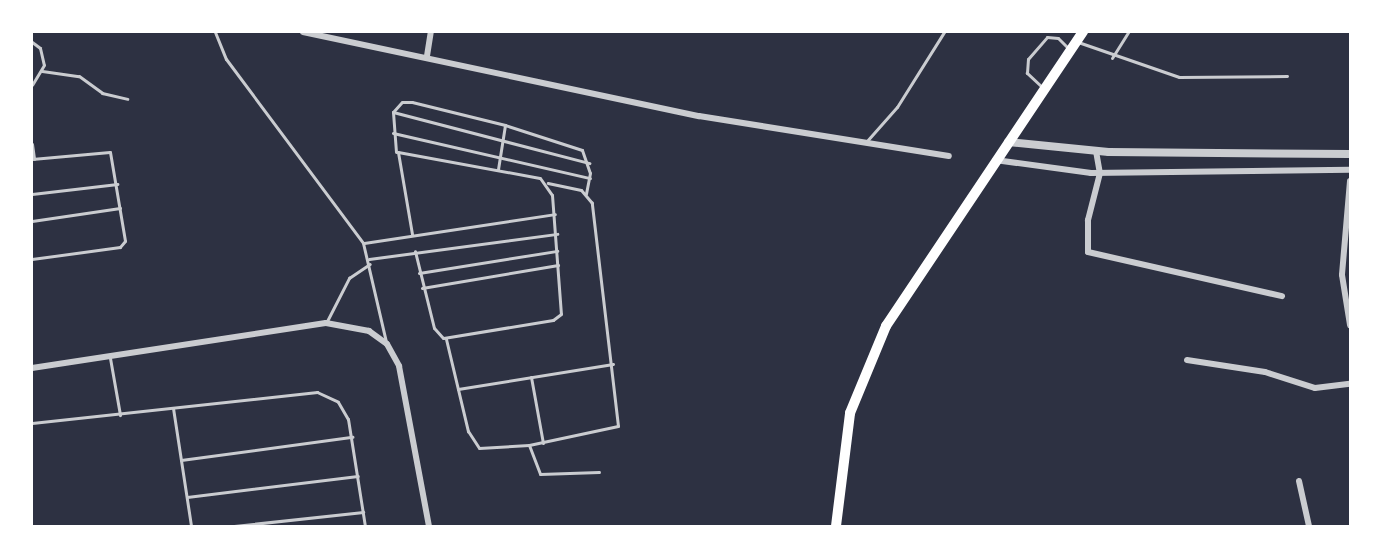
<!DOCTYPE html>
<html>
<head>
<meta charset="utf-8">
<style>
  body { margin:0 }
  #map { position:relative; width:1382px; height:558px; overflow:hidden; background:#2d3142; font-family:"Sofia Sans Condensed",sans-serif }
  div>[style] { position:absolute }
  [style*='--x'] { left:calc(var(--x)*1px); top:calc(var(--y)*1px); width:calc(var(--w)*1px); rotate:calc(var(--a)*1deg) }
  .service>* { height:3px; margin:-1.5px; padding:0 1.5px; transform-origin:1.5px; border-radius:1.5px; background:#caccd0 }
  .minor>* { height:6px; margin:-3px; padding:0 3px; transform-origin:3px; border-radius:3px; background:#caccd0 }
  .tertiary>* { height:8px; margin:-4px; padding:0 4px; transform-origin:4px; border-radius:4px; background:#caccd0 }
  .trunk>* { height:10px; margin:-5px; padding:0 5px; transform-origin:5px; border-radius:5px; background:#fff }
  span { translate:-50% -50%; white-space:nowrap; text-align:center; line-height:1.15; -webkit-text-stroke:6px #fff; paint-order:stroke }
  .frame { position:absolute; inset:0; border:33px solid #fff; pointer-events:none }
</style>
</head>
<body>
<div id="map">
  <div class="service">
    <i style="--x:215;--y:32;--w:29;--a:68"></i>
    <i style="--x:226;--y:59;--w:229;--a:53.3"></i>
    <i style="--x:363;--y:243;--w:102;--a:76.9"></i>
    <i style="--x:32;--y:42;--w:10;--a:37"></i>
    <i style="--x:40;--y:48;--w:17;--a:77"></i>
    <i style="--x:44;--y:65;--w:23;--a:121"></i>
    <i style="--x:1078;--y:42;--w:107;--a:19.1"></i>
    <i style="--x:1179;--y:77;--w:108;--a:-0.5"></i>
    <i style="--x:1112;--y:58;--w:31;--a:-58"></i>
    <i style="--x:42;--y:71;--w:37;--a:8"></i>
    <i style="--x:79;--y:76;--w:29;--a:36"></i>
    <i style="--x:102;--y:93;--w:26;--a:13"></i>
    <i style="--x:1042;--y:87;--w:21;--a:-137"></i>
    <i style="--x:1027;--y:73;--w:14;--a:-86"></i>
    <i style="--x:1028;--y:59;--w:29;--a:-49"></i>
    <i style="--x:1047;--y:37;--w:11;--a:5"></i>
    <i style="--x:1058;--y:38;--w:17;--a:45"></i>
    <i style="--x:393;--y:112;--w:203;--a:14.6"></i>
    <i style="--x:505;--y:125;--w:81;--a:18"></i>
    <i style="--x:582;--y:150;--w:24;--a:71"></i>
    <i style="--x:590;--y:173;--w:21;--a:101"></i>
    <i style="--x:393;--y:133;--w:202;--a:12.9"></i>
    <i style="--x:866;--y:142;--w:47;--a:-48.5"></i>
    <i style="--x:897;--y:107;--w:89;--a:-57.9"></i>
    <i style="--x:32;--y:144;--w:15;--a:82"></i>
    <i style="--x:396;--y:152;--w:40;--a:-94.3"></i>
    <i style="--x:393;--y:112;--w:13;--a:-48"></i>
    <i style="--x:402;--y:102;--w:10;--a:0"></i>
    <i style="--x:412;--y:102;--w:96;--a:13.9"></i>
    <i style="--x:505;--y:125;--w:45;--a:99"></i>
    <i style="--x:32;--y:159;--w:78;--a:-5.1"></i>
    <i style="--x:110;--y:152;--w:90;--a:80.4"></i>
    <i style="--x:125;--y:241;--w:8;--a:130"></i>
    <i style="--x:120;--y:247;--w:89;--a:172.2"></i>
    <i style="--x:32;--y:194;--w:86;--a:-6.7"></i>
    <i style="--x:32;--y:221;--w:89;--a:-8.4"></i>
    <i style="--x:412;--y:234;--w:83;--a:-99.7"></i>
    <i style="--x:398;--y:152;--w:144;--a:10.4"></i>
    <i style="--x:540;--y:178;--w:21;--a:55"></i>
    <i style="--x:552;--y:195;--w:119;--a:85.7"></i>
    <i style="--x:561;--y:314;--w:10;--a:143"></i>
    <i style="--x:553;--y:320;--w:111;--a:170.7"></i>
    <i style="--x:443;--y:338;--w:13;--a:-132"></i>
    <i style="--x:434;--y:328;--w:79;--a:-103.9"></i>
    <i style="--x:364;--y:243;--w:193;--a:-8.6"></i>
    <i style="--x:369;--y:259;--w:190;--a:-7.6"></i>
    <i style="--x:419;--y:273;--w:140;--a:-9.1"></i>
    <i style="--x:422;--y:288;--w:138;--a:-9.6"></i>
    <i style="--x:326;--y:323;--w:51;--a:-62.9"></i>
    <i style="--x:349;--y:278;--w:25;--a:-34"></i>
    <i style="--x:446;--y:339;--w:95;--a:76.6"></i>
    <i style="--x:468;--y:431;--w:20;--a:57"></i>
    <i style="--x:479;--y:448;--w:50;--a:-3.4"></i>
    <i style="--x:529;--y:445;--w:91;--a:-12.1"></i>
    <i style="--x:618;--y:426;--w:225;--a:-96.7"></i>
    <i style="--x:592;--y:203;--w:17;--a:-130"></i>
    <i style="--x:581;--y:190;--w:34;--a:-168"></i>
    <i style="--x:110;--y:358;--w:58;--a:80"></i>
    <i style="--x:531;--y:377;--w:67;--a:79.7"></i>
    <i style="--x:458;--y:389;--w:157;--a:-9.2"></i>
    <i style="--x:173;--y:408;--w:119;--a:81.3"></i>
    <i style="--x:32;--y:423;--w:287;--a:-6.2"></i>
    <i style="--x:317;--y:392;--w:23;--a:25"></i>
    <i style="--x:338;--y:402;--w:20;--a:60"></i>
    <i style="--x:348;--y:419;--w:108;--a:81"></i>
    <i style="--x:529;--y:445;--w:31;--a:69"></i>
    <i style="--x:540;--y:474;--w:59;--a:-1.9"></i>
    <i style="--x:181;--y:460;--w:173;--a:-7.7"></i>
    <i style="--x:187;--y:497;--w:172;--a:-7"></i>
    <i style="--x:234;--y:526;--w:130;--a:-6.2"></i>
  </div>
  <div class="minor">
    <i style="--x:303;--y:32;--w:405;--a:12"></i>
    <i style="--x:699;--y:116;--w:253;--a:9.1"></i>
    <i style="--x:427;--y:56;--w:24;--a:-81"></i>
    <i style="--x:1096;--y:151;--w:22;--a:80"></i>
    <i style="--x:1100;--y:173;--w:49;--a:104.3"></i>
    <i style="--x:1088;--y:220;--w:32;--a:90"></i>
    <i style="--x:1088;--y:252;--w:199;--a:12.8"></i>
    <i style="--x:995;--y:160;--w:97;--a:7.7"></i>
    <i style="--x:1091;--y:173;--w:259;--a:-0.7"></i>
    <i style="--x:1350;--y:181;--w:94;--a:94.9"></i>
    <i style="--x:1342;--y:275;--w:51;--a:80.9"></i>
    <i style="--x:1187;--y:360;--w:79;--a:8.7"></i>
    <i style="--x:1265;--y:372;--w:52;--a:17.7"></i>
    <i style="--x:1315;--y:388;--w:35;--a:-7"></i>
    <i style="--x:32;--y:368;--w:297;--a:-8.7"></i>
    <i style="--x:326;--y:323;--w:44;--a:10.5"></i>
    <i style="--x:369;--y:331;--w:22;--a:36"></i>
    <i style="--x:387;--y:344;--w:25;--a:61"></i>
    <i style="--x:399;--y:366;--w:163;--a:79.4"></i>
    <i style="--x:1299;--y:481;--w:46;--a:77.5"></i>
  </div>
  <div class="tertiary">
    <i style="--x:1008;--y:142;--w:101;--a:5.7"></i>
    <i style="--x:1109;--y:152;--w:241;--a:0.5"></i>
  </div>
  <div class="trunk">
    <i style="--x:836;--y:526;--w:114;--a:-82.9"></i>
    <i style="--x:850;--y:413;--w:94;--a:-67.5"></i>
    <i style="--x:886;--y:326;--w:354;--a:-56.2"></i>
  </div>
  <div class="frame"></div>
</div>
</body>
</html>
